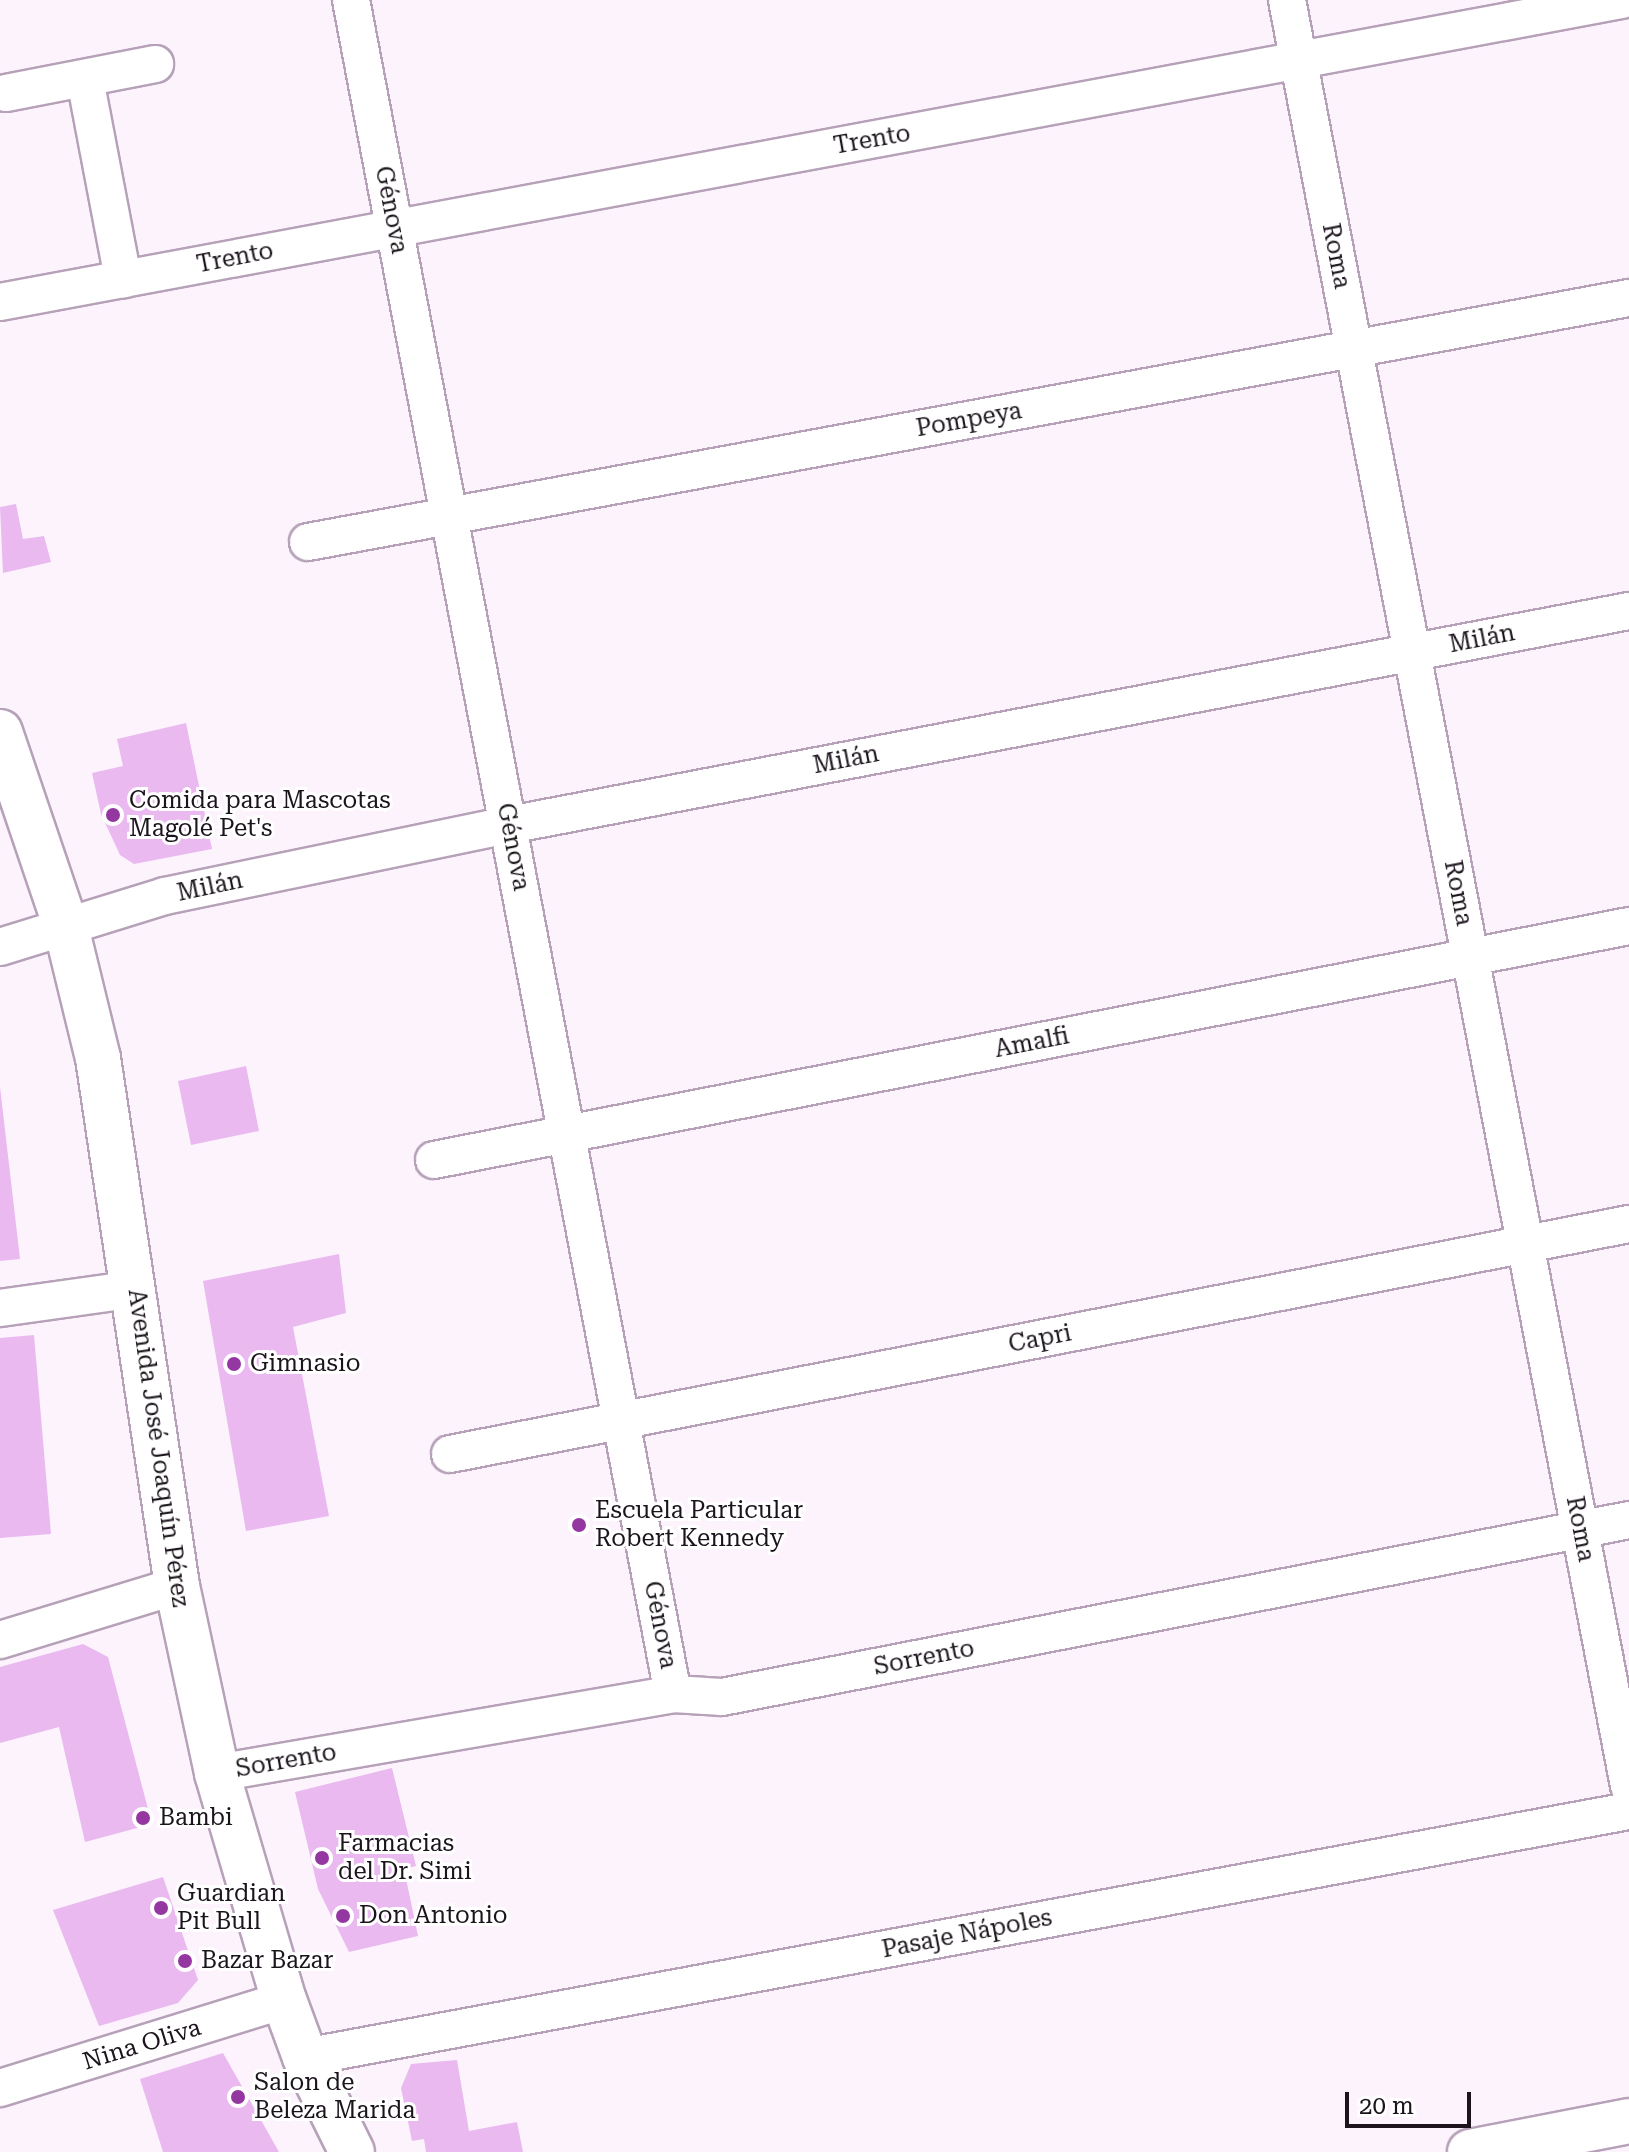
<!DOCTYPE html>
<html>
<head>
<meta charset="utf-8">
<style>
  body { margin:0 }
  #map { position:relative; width:1629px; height:2152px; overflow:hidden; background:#fcf3fd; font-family:"Roboto Serif",serif }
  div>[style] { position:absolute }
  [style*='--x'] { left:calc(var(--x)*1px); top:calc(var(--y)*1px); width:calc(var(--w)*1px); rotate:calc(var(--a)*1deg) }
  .building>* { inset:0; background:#e9b9f0 }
  .roads { filter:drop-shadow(2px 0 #b6a1b8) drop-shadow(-2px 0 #b6a1b8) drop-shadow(0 2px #b6a1b8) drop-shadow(0 -2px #b6a1b8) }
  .minor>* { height:36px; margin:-18px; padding:0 18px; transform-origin:18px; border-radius:18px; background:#fff }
  .tertiary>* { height:44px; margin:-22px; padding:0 22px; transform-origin:22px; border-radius:22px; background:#fff }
  .primary>* { height:44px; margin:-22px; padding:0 22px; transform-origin:22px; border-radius:22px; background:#fff }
  .dots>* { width:22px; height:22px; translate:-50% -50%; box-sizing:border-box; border:4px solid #fff; border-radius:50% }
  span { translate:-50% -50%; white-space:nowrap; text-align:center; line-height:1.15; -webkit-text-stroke:6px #fff; paint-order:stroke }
  .street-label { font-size:24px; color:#1b141c }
  .poi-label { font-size:24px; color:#1b141c }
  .left { translate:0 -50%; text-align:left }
  .scale { position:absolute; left:1345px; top:2092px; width:126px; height:36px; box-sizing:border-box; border:4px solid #1b141c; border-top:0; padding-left:10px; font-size:24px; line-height:28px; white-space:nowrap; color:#1b141c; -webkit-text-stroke:6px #fff; paint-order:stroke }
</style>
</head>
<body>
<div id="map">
  <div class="building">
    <i style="clip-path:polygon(16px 504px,23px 539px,44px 536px,51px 562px,3px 573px,0 507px)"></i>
    <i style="clip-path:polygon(186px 723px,212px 849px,134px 864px,120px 855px,101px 814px,92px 773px,123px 766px,117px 739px)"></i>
    <i style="clip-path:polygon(246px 1066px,259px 1131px,191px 1145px,178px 1081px)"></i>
    <i style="clip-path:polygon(0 1087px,20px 1259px,0 1261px)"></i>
    <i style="clip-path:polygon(339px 1254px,346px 1313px,293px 1327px,329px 1516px,246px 1531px,203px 1281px)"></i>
    <i style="clip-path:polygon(34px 1335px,51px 1534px,0 1538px,0 1338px)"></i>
    <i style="clip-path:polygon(83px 1644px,108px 1657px,152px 1824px,85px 1842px,59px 1727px,0 1743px,0 1667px)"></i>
    <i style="clip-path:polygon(392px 1768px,416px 1866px,404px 1869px,418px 1936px,349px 1952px,318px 1889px,295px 1792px)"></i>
    <i style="clip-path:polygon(163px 1877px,198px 1980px,178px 2003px,99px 2026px,53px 1910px)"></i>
    <i style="clip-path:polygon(223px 2053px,279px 2152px,163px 2152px,140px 2079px)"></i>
    <i style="clip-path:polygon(457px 2060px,469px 2131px,517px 2122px,523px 2152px,426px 2152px,424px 2139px,412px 2141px,401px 2088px,411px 2064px)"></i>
  </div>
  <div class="roads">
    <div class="minor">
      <i style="--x:351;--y:0;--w:1724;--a:79.24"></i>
      <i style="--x:1287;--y:0;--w:1818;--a:79.16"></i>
      <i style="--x:85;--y:79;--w:204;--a:79.2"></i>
      <i style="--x:6;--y:93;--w:152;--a:-11"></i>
      <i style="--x:0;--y:302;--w:1649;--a:-10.55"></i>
      <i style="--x:308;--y:542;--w:1343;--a:-10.47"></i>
      <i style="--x:0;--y:947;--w:173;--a:-17.2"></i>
      <i style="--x:165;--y:896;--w:351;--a:-11.7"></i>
      <i style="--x:509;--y:825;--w:1140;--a:-10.82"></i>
      <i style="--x:434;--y:1160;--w:1218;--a:-11.08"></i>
      <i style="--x:0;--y:1308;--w:136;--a:-8"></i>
      <i style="--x:450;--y:1454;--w:1201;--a:-11.04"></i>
      <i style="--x:0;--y:1640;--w:185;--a:-17"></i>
      <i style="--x:217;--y:1773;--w:463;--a:-9.8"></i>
      <i style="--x:673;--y:1694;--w:49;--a:3.5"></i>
      <i style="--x:722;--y:1697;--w:924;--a:-11.04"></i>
      <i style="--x:305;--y:2057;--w:1347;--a:-10.53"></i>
      <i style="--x:0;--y:2088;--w:297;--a:-17.2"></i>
    </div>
    <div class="tertiary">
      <i style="--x:1470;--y:2152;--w:162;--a:-11"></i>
    </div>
    <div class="primary">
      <i style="--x:0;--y:732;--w:206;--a:71.3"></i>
      <i style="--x:66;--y:927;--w:135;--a:76.3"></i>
      <i style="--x:98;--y:1058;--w:534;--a:81.49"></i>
      <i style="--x:177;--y:1586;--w:191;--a:77.9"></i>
      <i style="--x:217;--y:1773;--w:237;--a:73.6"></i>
      <i style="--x:284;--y:2000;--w:61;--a:69.8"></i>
      <i style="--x:305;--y:2057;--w:106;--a:63.7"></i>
    </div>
  </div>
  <div class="dots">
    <i style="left:113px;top:815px;background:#9437a1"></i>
    <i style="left:234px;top:1364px;background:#9437a1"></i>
    <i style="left:579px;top:1525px;background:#9437a1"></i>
    <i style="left:143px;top:1818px;background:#9437a1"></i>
    <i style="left:322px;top:1858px;background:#9437a1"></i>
    <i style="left:161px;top:1908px;background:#9437a1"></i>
    <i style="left:343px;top:1916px;background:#9437a1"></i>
    <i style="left:185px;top:1961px;background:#9437a1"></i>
    <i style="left:238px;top:2097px;background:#9437a1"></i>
  </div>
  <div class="street-label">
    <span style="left:872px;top:140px;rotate:-10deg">Trento</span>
    <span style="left:391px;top:210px;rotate:79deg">Génova</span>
    <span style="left:1336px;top:256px;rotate:79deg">Roma</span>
    <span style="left:235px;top:258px;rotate:-11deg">Trento</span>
    <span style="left:969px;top:420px;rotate:-10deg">Pompeya</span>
    <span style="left:1482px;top:639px;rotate:-11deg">Milán</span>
    <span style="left:846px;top:760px;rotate:-11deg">Milán</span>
    <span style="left:513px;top:847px;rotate:79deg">Génova</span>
    <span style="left:210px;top:887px;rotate:-12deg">Milán</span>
    <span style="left:1458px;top:893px;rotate:79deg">Roma</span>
    <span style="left:1032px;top:1043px;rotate:-11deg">Amalfi</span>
    <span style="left:1040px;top:1339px;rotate:-11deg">Capri</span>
    <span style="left:158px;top:1448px;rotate:82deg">Avenida José Joaquín Pérez</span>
    <span style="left:1580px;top:1529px;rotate:79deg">Roma</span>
    <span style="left:660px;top:1625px;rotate:79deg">Génova</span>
    <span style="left:924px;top:1658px;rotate:-11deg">Sorrento</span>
    <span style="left:286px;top:1761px;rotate:-10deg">Sorrento</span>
    <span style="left:967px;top:1934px;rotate:-11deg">Pasaje Nápoles</span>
    <span style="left:142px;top:2045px;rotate:-17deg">Nina Oliva</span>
  </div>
  <div class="poi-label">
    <span class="left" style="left:129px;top:815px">Comida para Mascotas<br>Magolé Pet's</span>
    <span class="left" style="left:250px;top:1364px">Gimnasio</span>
    <span class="left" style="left:595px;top:1525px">Escuela Particular<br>Robert Kennedy</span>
    <span class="left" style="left:159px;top:1818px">Bambi</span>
    <span class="left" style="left:338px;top:1858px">Farmacias<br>del Dr. Simi</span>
    <span class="left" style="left:177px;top:1908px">Guardian<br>Pit Bull</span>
    <span class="left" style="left:359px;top:1916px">Don Antonio</span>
    <span class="left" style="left:201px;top:1961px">Bazar Bazar</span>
    <span class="left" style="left:254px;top:2097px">Salon de<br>Beleza Marida</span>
  </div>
  <div class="scale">20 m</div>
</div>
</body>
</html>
